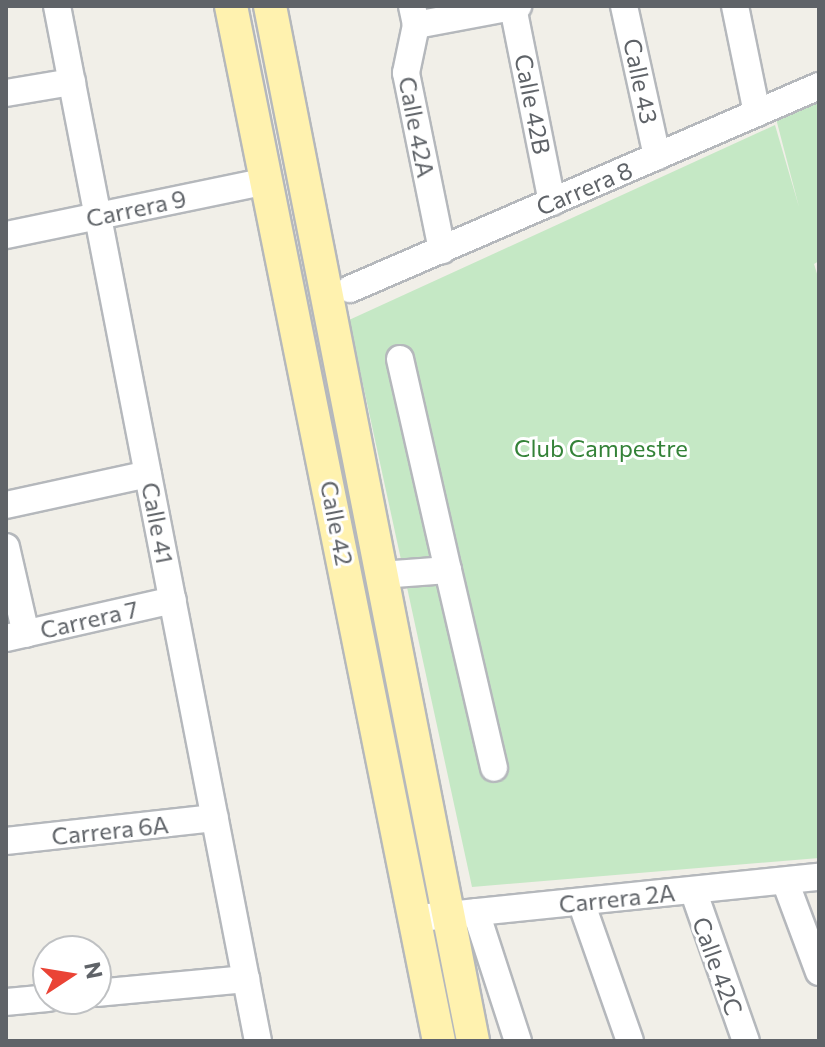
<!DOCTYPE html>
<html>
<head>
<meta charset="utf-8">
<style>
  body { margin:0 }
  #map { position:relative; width:825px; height:1047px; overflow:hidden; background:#f1efe8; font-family:Commissioner,sans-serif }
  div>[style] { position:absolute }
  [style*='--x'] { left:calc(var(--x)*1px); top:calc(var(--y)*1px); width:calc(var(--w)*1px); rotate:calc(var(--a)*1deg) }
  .green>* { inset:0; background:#c5e8c5 }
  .roads { filter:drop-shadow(2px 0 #b5b8bc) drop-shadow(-2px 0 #b5b8bc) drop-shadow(0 2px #b5b8bc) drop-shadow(0 -2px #b5b8bc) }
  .minor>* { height:26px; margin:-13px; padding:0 13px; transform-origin:13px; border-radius:13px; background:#fff }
  .major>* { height:32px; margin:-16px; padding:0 16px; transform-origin:16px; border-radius:16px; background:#fff2af }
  span { translate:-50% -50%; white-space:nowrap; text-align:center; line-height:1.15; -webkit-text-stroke:6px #fff; paint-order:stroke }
  .street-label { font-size:24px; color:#5f6368 }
  .park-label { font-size:24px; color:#348238 }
  .frame { position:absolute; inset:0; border:8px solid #5f6368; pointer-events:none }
  .north { position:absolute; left:32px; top:935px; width:80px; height:80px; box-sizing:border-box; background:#fff; border:2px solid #bfc1c3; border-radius:50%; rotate:78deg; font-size:22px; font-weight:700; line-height:32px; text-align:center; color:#5f6368 }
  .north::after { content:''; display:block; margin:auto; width:28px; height:36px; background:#ea4335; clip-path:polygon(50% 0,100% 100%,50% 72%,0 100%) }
</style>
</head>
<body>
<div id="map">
  <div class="green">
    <i style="clip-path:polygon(819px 87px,819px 261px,814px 264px,819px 280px,819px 858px,472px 887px,349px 320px,775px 125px,799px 207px,773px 107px)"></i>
  </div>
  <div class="roads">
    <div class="minor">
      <i style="--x:57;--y:6;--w:1054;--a:79.01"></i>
      <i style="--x:412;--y:6;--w:19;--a:78"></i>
      <i style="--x:416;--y:25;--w:49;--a:101.8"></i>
      <i style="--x:406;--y:73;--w:181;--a:78.5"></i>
      <i style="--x:624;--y:6;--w:154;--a:77.6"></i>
      <i style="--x:735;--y:6;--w:109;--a:78.4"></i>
      <i style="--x:513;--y:7;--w:199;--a:78.7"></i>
      <i style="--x:416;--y:25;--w:104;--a:-10.6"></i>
      <i style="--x:6;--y:93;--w:67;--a:-9.5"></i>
      <i style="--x:6;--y:235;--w:266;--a:-11.7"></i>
      <i style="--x:350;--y:289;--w:511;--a:-23.4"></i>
      <i style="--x:400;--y:359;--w:216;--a:77.2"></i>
      <i style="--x:6;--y:505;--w:145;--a:-12.3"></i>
      <i style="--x:6;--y:547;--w:89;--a:77.1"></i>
      <i style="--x:381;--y:575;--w:67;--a:-4.3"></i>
      <i style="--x:448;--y:570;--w:203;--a:76.9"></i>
      <i style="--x:6;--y:638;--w:171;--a:-12.8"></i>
      <i style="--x:6;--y:841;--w:210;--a:-6.3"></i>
      <i style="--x:785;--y:881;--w:97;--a:69.5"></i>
      <i style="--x:693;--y:890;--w:160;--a:70.7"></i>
      <i style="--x:581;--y:902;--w:147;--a:70.6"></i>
      <i style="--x:476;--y:912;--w:136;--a:72"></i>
      <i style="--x:429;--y:917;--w:392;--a:-5.9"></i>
      <i style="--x:96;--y:993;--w:151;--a:-5.3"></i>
      <i style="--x:6;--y:1002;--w:42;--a:-5.4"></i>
    </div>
    <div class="major">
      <i style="--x:231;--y:6;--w:1056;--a:78.64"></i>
      <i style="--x:270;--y:6;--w:1055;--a:78.9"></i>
    </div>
  </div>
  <div class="street-label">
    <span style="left:641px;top:81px;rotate:78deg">Calle 43</span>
    <span style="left:533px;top:104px;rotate:79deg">Calle 42B</span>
    <span style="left:417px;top:127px;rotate:79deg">Calle 42A</span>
    <span style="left:584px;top:188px;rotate:-23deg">Carrera 8</span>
    <span style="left:136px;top:208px;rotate:-12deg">Carrera 9</span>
    <span style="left:158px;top:523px;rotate:79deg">Calle 41</span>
    <span style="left:337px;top:523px;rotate:79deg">Calle 42</span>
    <span style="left:89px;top:619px;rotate:-13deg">Carrera 7</span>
    <span style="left:110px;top:830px;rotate:-6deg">Carrera 6A</span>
    <span style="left:617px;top:898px;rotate:-6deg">Carrera 2A</span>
    <span style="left:718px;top:966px;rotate:70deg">Calle 42C</span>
  </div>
  <div class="park-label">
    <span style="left:601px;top:448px">Club Campestre</span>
  </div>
  <div class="frame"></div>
  <div class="north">N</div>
</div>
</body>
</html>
